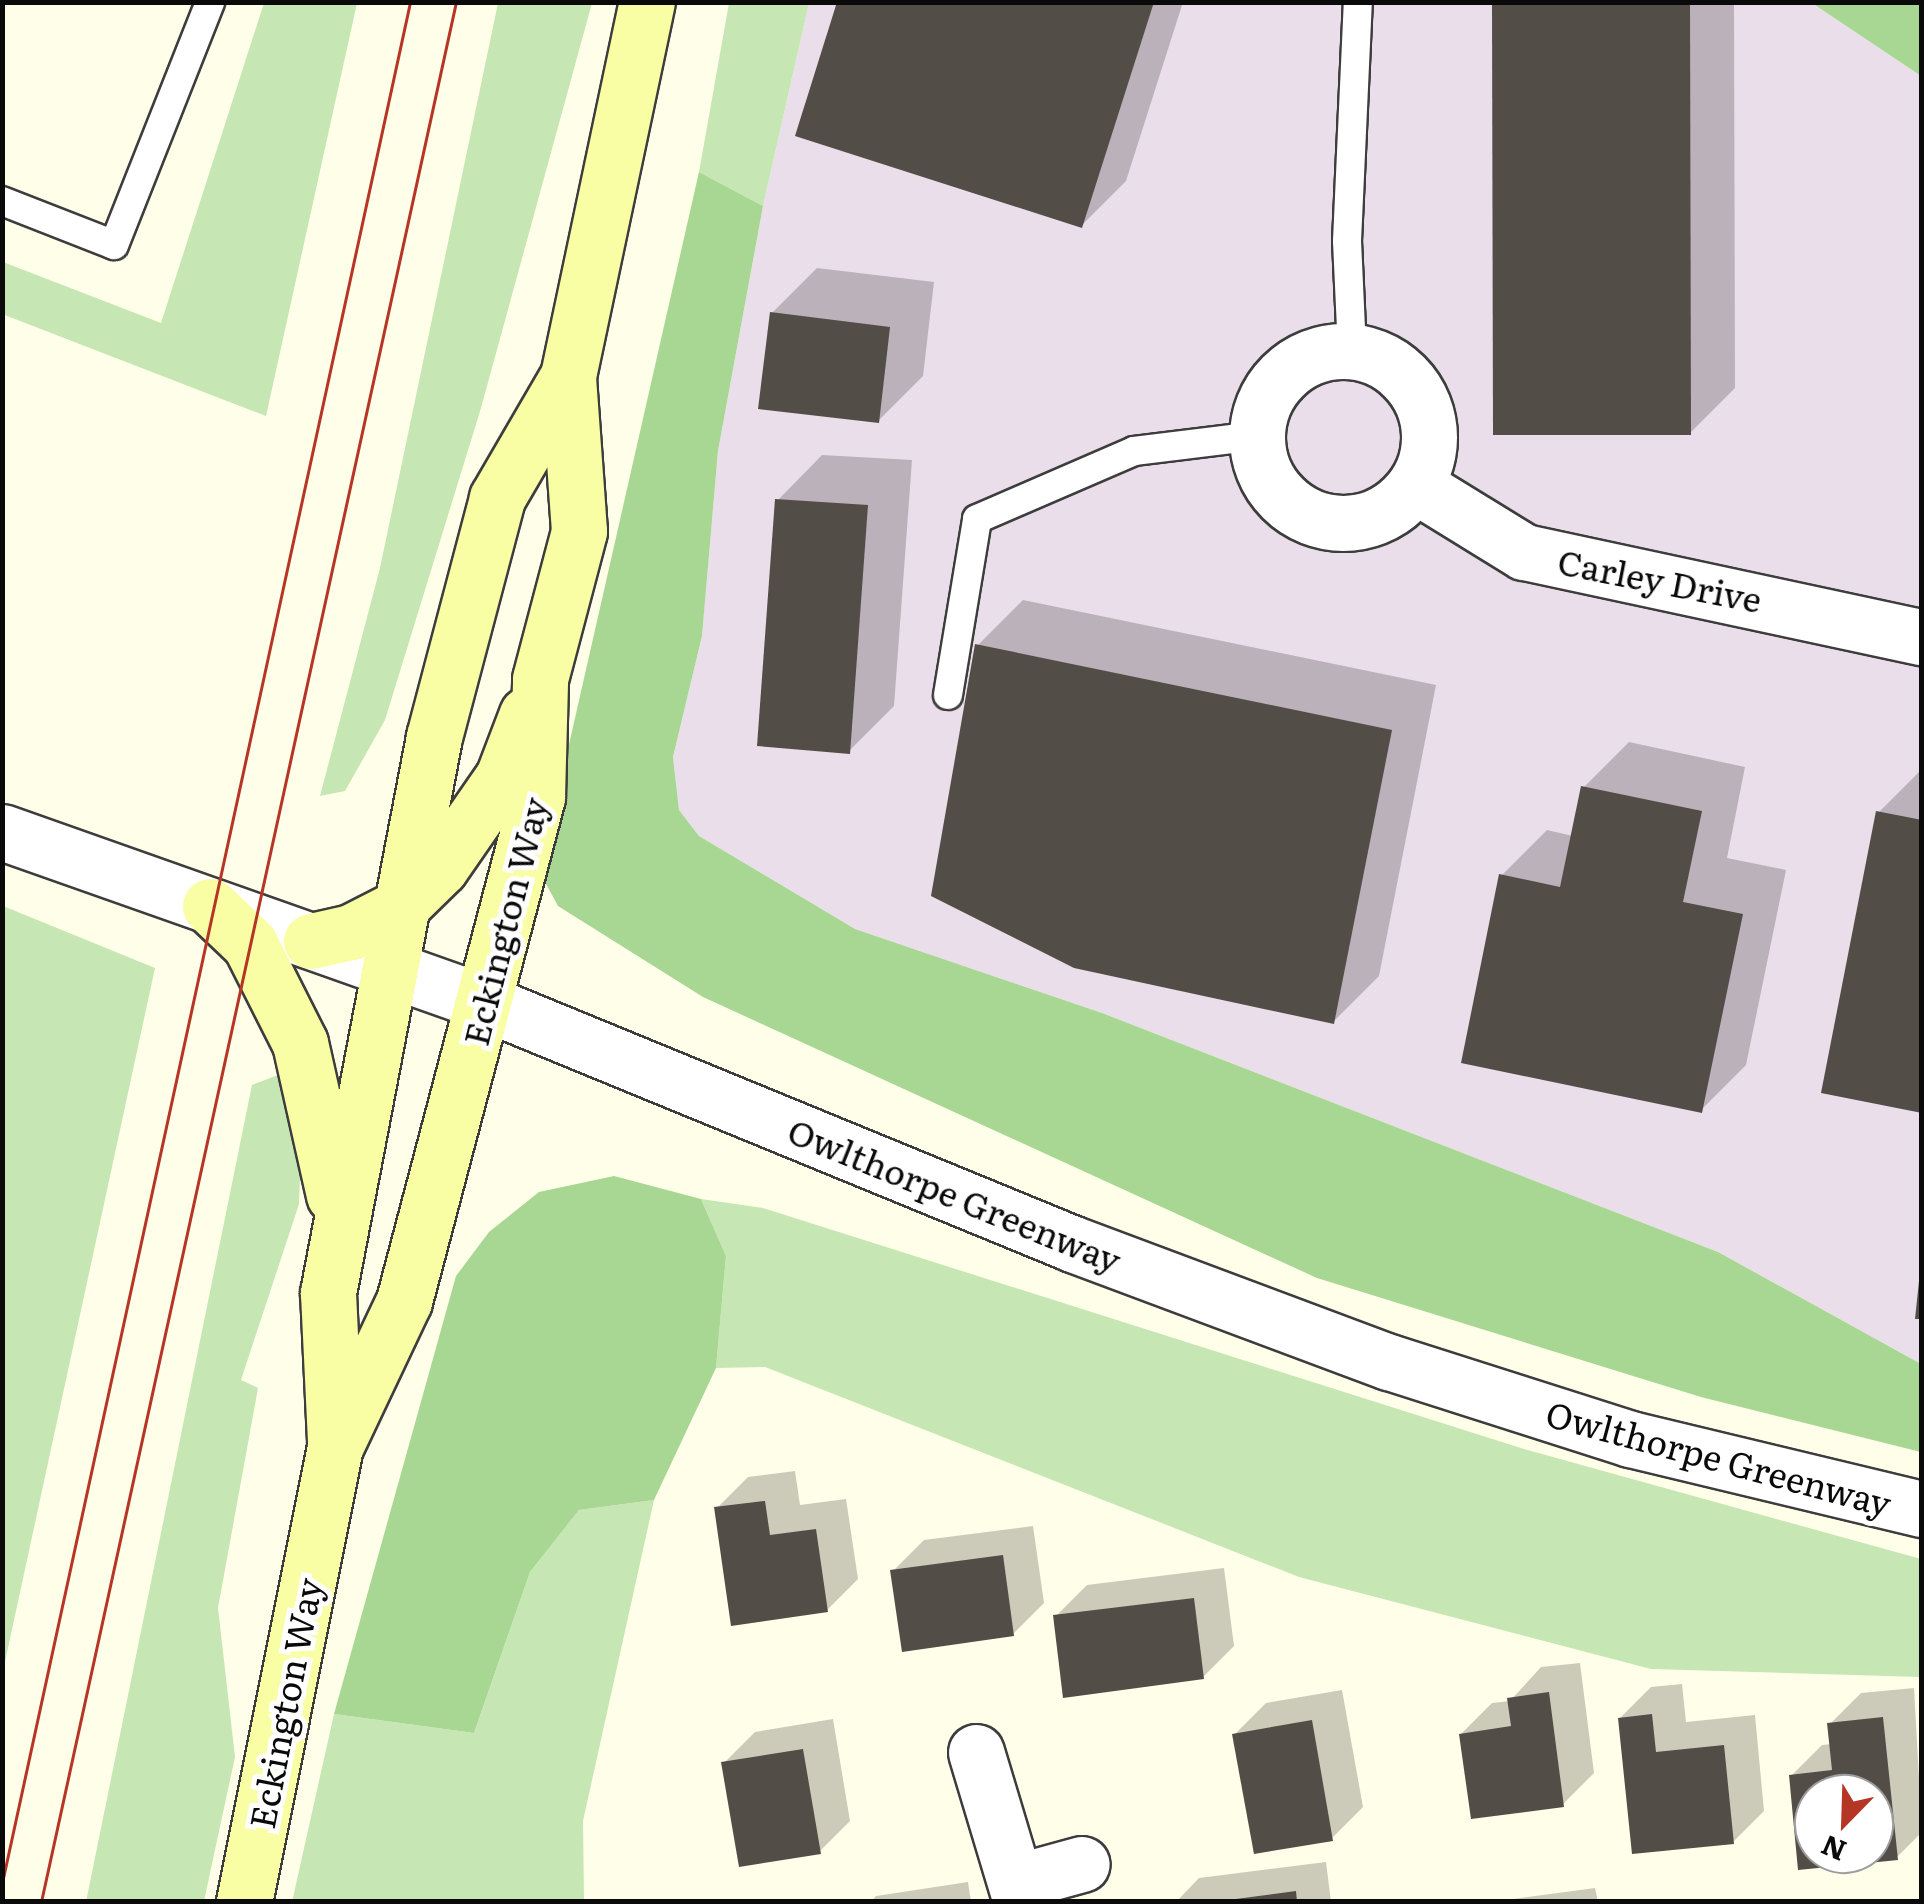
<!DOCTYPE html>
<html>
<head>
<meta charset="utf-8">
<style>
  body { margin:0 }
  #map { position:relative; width:1924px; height:1904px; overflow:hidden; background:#fffee8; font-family:Literata,serif }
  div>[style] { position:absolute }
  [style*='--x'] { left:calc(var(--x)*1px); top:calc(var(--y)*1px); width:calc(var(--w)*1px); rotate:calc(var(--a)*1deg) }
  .industrial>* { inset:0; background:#e9dee9 }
  .green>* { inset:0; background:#c6e7b3 }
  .forest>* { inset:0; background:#a7d793 }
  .shadow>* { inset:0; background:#0003 }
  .building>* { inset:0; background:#524d47 }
  .path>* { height:6px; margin-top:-3px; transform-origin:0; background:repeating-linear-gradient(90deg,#2c2c2c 0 10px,transparent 0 15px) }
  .roads { filter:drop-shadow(2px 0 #3d3d3d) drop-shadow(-2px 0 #3d3d3d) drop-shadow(0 2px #3d3d3d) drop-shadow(0 -2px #3d3d3d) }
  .service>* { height:28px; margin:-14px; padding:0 14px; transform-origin:14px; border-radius:14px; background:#fff }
  .minor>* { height:55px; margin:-27.5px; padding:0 27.5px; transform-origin:27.5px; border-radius:27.5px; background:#fff }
  .minor>.ring { margin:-27.5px; padding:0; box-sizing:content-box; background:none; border:55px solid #fff; border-radius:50% }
  .tertiary>* { height:55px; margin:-27.5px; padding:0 27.5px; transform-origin:27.5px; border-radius:27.5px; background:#fff }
  .secondary>* { height:55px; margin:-27.5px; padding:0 27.5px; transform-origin:27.5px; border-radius:27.5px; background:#f9fea4 }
  .tram>* { height:2.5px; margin:-1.25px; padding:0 1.25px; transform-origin:1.25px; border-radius:1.25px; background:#b63626 }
  span { translate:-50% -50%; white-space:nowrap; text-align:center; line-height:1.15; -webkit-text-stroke:10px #fff; paint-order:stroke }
  .street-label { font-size:35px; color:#0a0a0a }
  .frame { position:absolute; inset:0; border:5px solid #0a0a0a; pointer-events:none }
  .north { position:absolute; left:1794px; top:1774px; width:100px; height:100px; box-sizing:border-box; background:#fff; border:2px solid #9d9d9d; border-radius:50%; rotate:203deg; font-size:28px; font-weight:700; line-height:40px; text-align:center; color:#0a0a0a }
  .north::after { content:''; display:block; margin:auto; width:35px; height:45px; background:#b63626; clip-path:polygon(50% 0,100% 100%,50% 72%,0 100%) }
</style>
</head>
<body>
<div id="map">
  <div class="industrial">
    <i style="clip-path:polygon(809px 3px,1812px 3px,1921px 76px,1921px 1364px,1718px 1252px,1102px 1013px,855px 929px,699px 836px,679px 810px,673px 757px,702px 636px,718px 451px,763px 206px)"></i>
  </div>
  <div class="green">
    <i style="clip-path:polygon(264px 3px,357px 3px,266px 416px,2px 314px,3px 262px,161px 323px)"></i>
    <i style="clip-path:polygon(498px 3px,592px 3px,481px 408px,385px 720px,345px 791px,320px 796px,380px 568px)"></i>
    <i style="clip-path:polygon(729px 3px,809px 3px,763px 206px,699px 172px)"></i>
    <i style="clip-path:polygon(3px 906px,155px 968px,3px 1671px)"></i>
    <i style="clip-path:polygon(283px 1073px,302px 1123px,299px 1204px,241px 1380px,258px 1388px,218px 1608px,235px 1757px,204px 1901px,86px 1902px,252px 1085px)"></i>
    <i style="clip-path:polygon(701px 1199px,763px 1208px,1524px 1449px,1921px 1559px,1921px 1677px,1651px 1669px,1299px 1577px,765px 1367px,716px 1368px,726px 1256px)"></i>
    <i style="clip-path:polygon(654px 1500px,583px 1821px,584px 1901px,292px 1902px,334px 1714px,474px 1733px,530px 1572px,579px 1510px)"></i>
  </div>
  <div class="forest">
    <i style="clip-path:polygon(1812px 3px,1921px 3px,1921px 76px)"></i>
    <i style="clip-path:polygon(699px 172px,763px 206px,718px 451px,702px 636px,673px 757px,679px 810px,699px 836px,855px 929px,1102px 1013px,1718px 1252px,1921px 1364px,1921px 1452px,1701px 1397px,1317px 1278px,703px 997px,558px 906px,545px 882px,548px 837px)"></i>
    <i style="clip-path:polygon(614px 1176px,701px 1199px,726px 1256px,716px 1368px,654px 1500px,579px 1510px,530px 1572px,474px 1733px,334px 1714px,456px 1276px,489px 1232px,539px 1192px)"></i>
  </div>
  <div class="shadow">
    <i style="clip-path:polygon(840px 2px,1183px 2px,1126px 181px,1081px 226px)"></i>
    <i style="clip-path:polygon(1495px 2px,1734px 2px,1735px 388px,1690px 433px)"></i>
    <i style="clip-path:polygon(817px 268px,934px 282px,923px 376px,878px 421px,772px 313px)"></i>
    <i style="clip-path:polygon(822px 455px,912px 460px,894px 706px,849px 751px,778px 500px)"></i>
    <i style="clip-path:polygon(1023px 600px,1436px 685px,1379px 976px,1334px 1021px,978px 645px)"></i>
    <i style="clip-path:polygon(1629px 742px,1745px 767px,1727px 858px,1786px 870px,1746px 1065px,1701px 1110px,1502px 875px,1547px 830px,1573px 836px,1584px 787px)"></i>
    <i style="clip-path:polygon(1922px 769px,1922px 1110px,1879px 812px)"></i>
    <i style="clip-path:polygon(795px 1471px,800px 1505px,846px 1499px,858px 1579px,827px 1610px,717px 1508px,748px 1477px)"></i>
    <i style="clip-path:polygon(1033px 1526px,1044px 1603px,1013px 1634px,893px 1571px,924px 1540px)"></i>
    <i style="clip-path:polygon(1224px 1568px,1234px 1646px,1203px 1677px,1056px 1616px,1087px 1585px)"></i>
    <i style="clip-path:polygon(1580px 1663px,1594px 1773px,1563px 1804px,1461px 1734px,1492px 1703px,1510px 1701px,1541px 1667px)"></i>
    <i style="clip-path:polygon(1682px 1684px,1686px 1722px,1755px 1715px,1764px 1811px,1733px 1842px,1620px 1718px,1651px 1687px)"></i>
    <i style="clip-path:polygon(evenodd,1914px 1688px,1922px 1832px,1897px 1857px,1800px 1867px,1791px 1776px,1822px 1745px,1832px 1744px,1830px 1724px,1861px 1693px,1914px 1688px,1814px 1794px,1874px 1794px,1874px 1854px,1814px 1854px,1814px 1794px)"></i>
    <i style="clip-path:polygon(1342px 1690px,1363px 1807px,1332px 1838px,1235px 1734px,1266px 1703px)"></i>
    <i style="clip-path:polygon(833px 1719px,850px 1821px,819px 1852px,724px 1763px,755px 1732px)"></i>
    <i style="clip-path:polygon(1326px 1862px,1331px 1902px,1176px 1902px,1199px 1878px)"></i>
    <i style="clip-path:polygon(968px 1882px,971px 1902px,871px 1902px,876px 1896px)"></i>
    <i style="clip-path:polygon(1595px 1888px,1598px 1902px,1504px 1902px,1506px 1900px)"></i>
  </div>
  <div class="building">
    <i style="clip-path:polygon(837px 2px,1154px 2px,1082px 228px,795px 136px)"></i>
    <i style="clip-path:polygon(1492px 2px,1690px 2px,1691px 435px,1493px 435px)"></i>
    <i style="clip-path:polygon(770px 312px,890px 327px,879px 423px,758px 409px)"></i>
    <i style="clip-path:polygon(775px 499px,868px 505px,850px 754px,757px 746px)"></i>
    <i style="clip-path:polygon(975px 644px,1392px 730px,1334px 1024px,1074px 968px,931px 896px)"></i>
    <i style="clip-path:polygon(1581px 786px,1702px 811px,1683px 902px,1743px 914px,1702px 1113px,1461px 1063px,1499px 874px,1560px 887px)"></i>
    <i style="clip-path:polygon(1876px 811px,1922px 820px,1922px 1113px,1821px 1093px)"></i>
    <i style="clip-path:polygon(1919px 1281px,1922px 1281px,1922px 1319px,1915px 1319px)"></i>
    <i style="clip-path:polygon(765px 1501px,770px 1535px,816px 1529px,828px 1612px,731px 1626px,714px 1507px)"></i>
    <i style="clip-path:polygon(1003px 1555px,1014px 1636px,902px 1652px,890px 1570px)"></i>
    <i style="clip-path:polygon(1194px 1598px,1204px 1679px,1063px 1698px,1053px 1615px)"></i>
    <i style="clip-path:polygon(1549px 1692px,1564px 1807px,1471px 1819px,1459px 1734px,1511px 1726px,1507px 1698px)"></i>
    <i style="clip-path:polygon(1652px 1714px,1656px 1752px,1724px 1745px,1734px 1844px,1632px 1854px,1618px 1718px)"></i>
    <i style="clip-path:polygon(evenodd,1883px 1717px,1898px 1860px,1798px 1870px,1789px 1775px,1832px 1770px,1827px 1723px,1883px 1717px,1814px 1794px,1874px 1794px,1874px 1854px,1814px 1854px,1814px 1794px)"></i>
    <i style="clip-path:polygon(1312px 1720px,1333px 1841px,1254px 1854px,1232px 1734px)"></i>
    <i style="clip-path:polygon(803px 1749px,821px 1854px,739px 1867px,721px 1762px)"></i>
    <i style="clip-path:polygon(1296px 1891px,1297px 1902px,1236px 1902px,1236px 1899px)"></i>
  </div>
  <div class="path">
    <i style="--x:2;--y:1244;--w:92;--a:90"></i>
  </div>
  <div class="roads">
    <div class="service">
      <i style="--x:2;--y:201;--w:120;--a:21.4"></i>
      <i style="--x:114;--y:245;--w:261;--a:-68.4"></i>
      <i style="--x:1352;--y:351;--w:110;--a:-92.6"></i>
      <i style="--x:1347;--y:241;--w:239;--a:-87.4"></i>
      <i style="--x:948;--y:695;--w:178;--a:-80.6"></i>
      <i style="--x:977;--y:519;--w:171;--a:-23.4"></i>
      <i style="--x:1134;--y:451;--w:123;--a:-7"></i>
    </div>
    <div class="minor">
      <i class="ring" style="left:1257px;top:351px;width:117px;height:117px"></i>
      <i style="--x:1415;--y:485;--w:128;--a:31.6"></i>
      <i style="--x:1524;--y:552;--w:407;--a:12.1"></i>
      <i style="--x:976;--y:1752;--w:157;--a:73.3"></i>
      <i style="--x:1016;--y:1882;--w:68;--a:-15.3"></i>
    </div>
    <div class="tertiary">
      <i style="--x:2;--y:832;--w:513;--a:19.46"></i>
      <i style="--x:486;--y:1003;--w:635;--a:22.32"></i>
      <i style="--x:1073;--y:1244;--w:337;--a:20.5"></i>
      <i style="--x:1389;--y:1362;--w:253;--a:17.7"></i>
      <i style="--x:1630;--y:1439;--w:300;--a:13.5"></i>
    </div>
    <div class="secondary">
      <i style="--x:210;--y:906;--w:55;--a:43.5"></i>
      <i style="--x:250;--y:944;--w:111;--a:63.2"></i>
      <i style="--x:300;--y:1043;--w:156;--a:77.4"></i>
      <i style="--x:311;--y:941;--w:41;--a:-12.7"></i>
      <i style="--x:351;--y:932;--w:55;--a:-27"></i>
      <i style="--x:400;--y:907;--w:56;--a:-44.3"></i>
      <i style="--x:440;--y:868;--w:111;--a:-55.3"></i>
      <i style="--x:503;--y:777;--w:67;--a:-69.1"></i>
      <i style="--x:335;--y:1441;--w:148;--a:-92.7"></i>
      <i style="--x:328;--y:1293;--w:566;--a:-79.21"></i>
      <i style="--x:434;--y:737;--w:247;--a:-75.2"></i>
      <i style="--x:497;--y:498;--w:141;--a:-59.8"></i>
      <i style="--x:244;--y:1902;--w:464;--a:-78.7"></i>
      <i style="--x:335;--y:1447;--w:161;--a:-64.7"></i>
      <i style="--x:404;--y:1301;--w:521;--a:-75.22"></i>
      <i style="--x:537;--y:797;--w:118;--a:-88.5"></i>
      <i style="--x:540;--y:679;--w:153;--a:-75.2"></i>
      <i style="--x:579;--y:531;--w:155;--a:-94.1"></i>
      <i style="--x:568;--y:376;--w:382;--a:-78.1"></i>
    </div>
  </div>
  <div class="tram">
    <i style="--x:2;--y:1883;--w:1925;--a:-77.76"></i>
    <i style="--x:41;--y:1902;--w:1945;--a:-77.68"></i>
  </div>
  <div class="street-label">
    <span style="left:1660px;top:579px;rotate:11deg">Carley Drive</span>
    <span style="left:504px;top:921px;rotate:-76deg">Eckington Way</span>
    <span style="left:955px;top:1194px;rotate:22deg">Owlthorpe Greenway</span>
    <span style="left:1719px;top:1457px;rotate:15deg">Owlthorpe Greenway</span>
    <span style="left:284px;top:1703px;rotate:-79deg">Eckington Way</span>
  </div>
  <div class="frame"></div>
  <div class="north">N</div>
</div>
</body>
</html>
